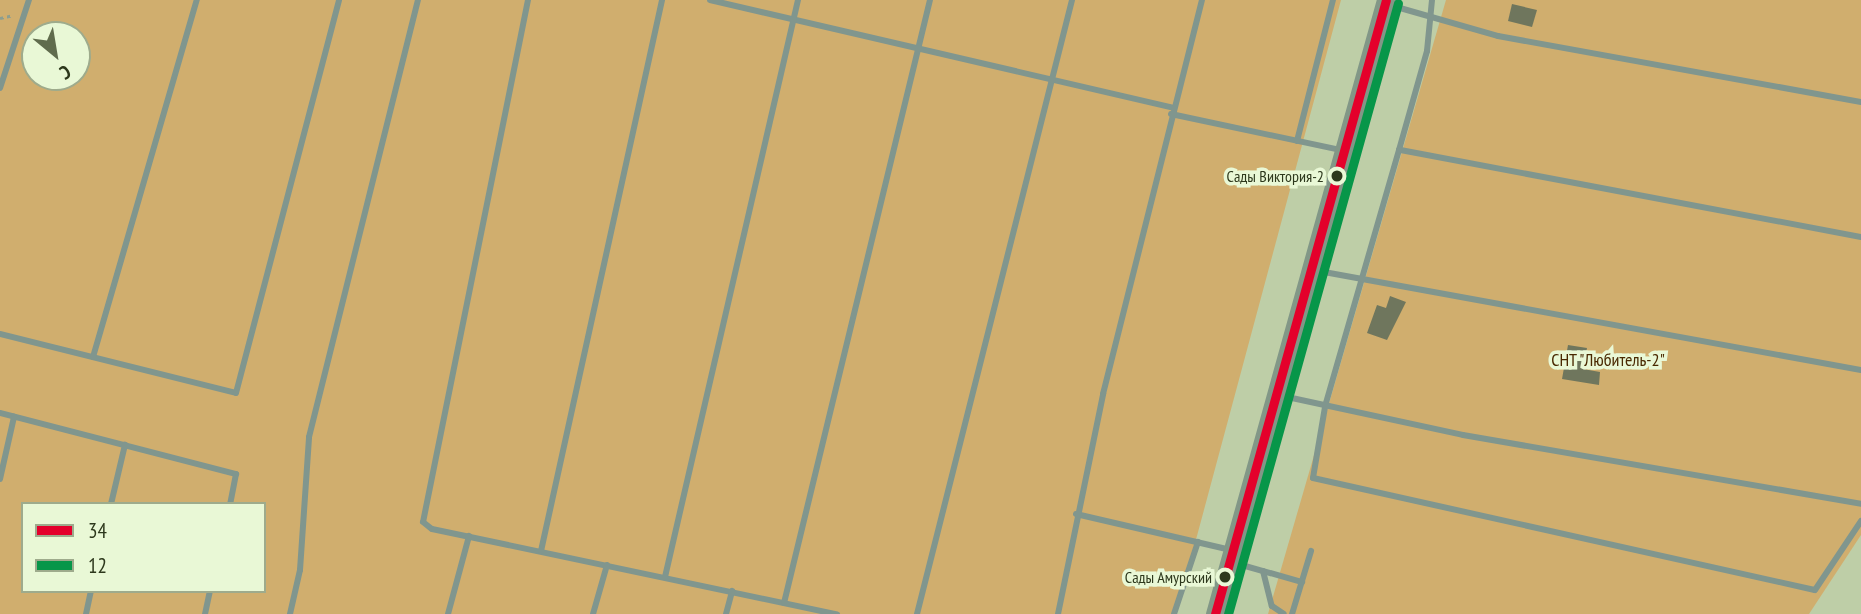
<!DOCTYPE html>
<html>
<head>
<meta charset="utf-8">
<style>
  body { margin:0 }
  #map { position:relative; width:1861px; height:614px; overflow:hidden; background:#becea7; font-family:"PT Sans Narrow",sans-serif }
  div>[style] { position:absolute }
  [style*='--x'] { left:calc(var(--x)*1px); top:calc(var(--y)*1px); width:calc(var(--w)*1px); rotate:calc(var(--a)*1deg) }
  .green>* { inset:0; background:#d0ae6e }
  .building>* { inset:0; background:#6f765d }
  .path>* { height:2.5px; margin-top:-1.25px; transform-origin:0; background:repeating-linear-gradient(90deg,#8d9e8f 0 3.5px,transparent 0 7px) }
  .lane>* { height:6px; margin:-3px; padding:0 3px; transform-origin:3px; border-radius:3px; background:#80968e }
  .primary>* { height:19px; margin:-9.5px; padding:0 9.5px; transform-origin:9.5px; border-radius:9.5px; background:#829787 }
  .bus-1>* { height:9px; margin:-4.5px; padding:0 4.5px; transform-origin:4.5px; border-radius:4.5px; background:#e4002b }
  .bus-2>* { height:9px; margin:-4.5px; padding:0 4.5px; transform-origin:4.5px; border-radius:4.5px; background:#079649 }
  .dots>* { width:19px; height:19px; translate:-50% -50%; box-sizing:border-box; border:4px solid #e9f8d6; border-radius:50% }
  span { translate:-50% -50%; white-space:nowrap; text-align:center; line-height:1.15; -webkit-text-stroke:7px #e9f8d6; paint-order:stroke }
  .bus-label { font-size:16px; color:#2d381c }
  .right { translate:-100% -50%; text-align:right }
  .park-label { font-size:18px; color:#492800 }
  .legend { position:absolute; left:21px; top:502px; width:245px; height:91px; box-sizing:border-box; background:#e9f8d6; border:2px solid #9eab8c; margin:0; padding:9px 12px; list-style:none; font-size:21px; color:#2d381c }
  .legend li { display:flex; align-items:center; gap:14px; height:35px }
  .legend b { width:35px; border:2px solid #9eab8c }
  .north { position:absolute; left:21px; top:21px; width:70px; height:70px; box-sizing:border-box; background:#e9f8d6; border:2px solid #9eab8c; border-radius:50%; rotate:150deg; font-size:19px; font-weight:700; line-height:28px; text-align:center; color:#2d381c }
  .north::after { content:''; display:block; margin:auto; width:24px; height:32px; background:#606c4d; clip-path:polygon(50% 0,100% 100%,50% 72%,0 100%) }
</style>
</head>
<body>
<div id="map">
  <div class="green">
    <i style="clip-path:polygon(evenodd,0 0,1341px 0,1176px 614px,0 614px,0 0,35px 35px,77px 35px,77px 77px,35px 77px,35px 35px,0 0,23px 504px,264px 504px,264px 591px,23px 591px,23px 504px)"></i>
    <i style="clip-path:polygon(1446px 0,1861px 0,1861px 535px,1809px 614px,1268px 614px)"></i>
  </div>
  <div class="building">
    <i style="clip-path:polygon(1512px 4px,1537px 10px,1532px 27px,1508px 21px)"></i>
    <i style="clip-path:polygon(1390px 296px,1406px 302px,1387px 340px,1367px 333px,1377px 305px,1386px 308px)"></i>
    <i style="clip-path:polygon(1568px 345px,1587px 348px,1583px 369px,1600px 372px,1599px 385px,1562px 379px)"></i>
  </div>
  <div class="path">
    <i style="--x:0;--y:18;--w:14;--a:-12"></i>
  </div>
  <div class="lane">
    <i style="--x:528;--y:0;--w:532;--a:101.37"></i>
    <i style="--x:423;--y:522;--w:11;--a:38"></i>
    <i style="--x:432;--y:529;--w:414;--a:11.9"></i>
    <i style="--x:710;--y:0;--w:475;--a:13.1"></i>
    <i style="--x:1386;--y:4;--w:116;--a:15.9"></i>
    <i style="--x:1498;--y:36;--w:369;--a:10.3"></i>
    <i style="--x:0;--y:88;--w:93;--a:-71.8"></i>
    <i style="--x:1171;--y:114;--w:174;--a:12"></i>
    <i style="--x:1297;--y:141;--w:146;--a:-75.7"></i>
    <i style="--x:1399;--y:150;--w:103;--a:-74.2"></i>
    <i style="--x:1427;--y:51;--w:51;--a:-84.4"></i>
    <i style="--x:1861;--y:237;--w:470;--a:-169.3"></i>
    <i style="--x:1399;--y:150;--w:267;--a:106.1"></i>
    <i style="--x:1325;--y:407;--w:72;--a:99.6"></i>
    <i style="--x:1313;--y:478;--w:514;--a:12.58"></i>
    <i style="--x:1815;--y:590;--w:83;--a:-56.3"></i>
    <i style="--x:1313;--y:270;--w:557;--a:10.34"></i>
    <i style="--x:0;--y:334;--w:243;--a:14"></i>
    <i style="--x:236;--y:393;--w:406;--a:-75.3"></i>
    <i style="--x:93;--y:357;--w:372;--a:-73.8"></i>
    <i style="--x:1278;--y:395;--w:189;--a:12.2"></i>
    <i style="--x:1463;--y:435;--w:404;--a:9.8"></i>
    <i style="--x:0;--y:413;--w:244;--a:14.5"></i>
    <i style="--x:236;--y:474;--w:31;--a:101"></i>
    <i style="--x:0;--y:479;--w:64;--a:-77.3"></i>
    <i style="--x:111;--y:504;--w:61;--a:-76.7"></i>
    <i style="--x:1076;--y:514;--w:159;--a:13.1"></i>
    <i style="--x:541;--y:551;--w:564;--a:-77.61"></i>
    <i style="--x:1231;--y:562;--w:74;--a:15.7"></i>
    <i style="--x:1263;--y:571;--w:36;--a:76"></i>
    <i style="--x:1272;--y:606;--w:14;--a:34"></i>
    <i style="--x:665;--y:577;--w:592;--a:-77.02"></i>
    <i style="--x:784;--y:603;--w:620;--a:-76.39"></i>
    <i style="--x:86;--y:614;--w:24;--a:-78"></i>
    <i style="--x:205;--y:614;--w:24;--a:-78"></i>
    <i style="--x:290;--y:614;--w:45;--a:-77.2"></i>
    <i style="--x:300;--y:570;--w:133;--a:-86.1"></i>
    <i style="--x:309;--y:437;--w:450;--a:-76"></i>
    <i style="--x:448;--y:614;--w:81;--a:-74.9"></i>
    <i style="--x:593;--y:614;--w:51;--a:-74.1"></i>
    <i style="--x:726;--y:614;--w:24;--a:-75"></i>
    <i style="--x:917;--y:614;--w:633;--a:-75.83"></i>
    <i style="--x:1058;--y:614;--w:225;--a:-78.4"></i>
    <i style="--x:1103;--y:394;--w:406;--a:-75.9"></i>
    <i style="--x:1174;--y:614;--w:76;--a:-71.6"></i>
    <i style="--x:1292;--y:614;--w:66;--a:-73.2"></i>
  </div>
  <div class="primary">
    <i style="--x:1215;--y:614;--w:637;--a:-74.44"></i>
  </div>
  <div class="bus-1">
    <i style="--x:1215;--y:614;--w:637;--a:-74.44"></i>
  </div>
  <div class="bus-2">
    <i style="--x:1228;--y:614;--w:634;--a:-74.45"></i>
  </div>
  <div class="dots">
    <i style="left:1337px;top:176px;background:#2d381c"></i>
    <i style="left:1225px;top:577px;background:#2d381c"></i>
  </div>
  <div class="bus-label">
    <span class="right" style="left:1324px;top:176px">Сады Виктория-2</span>
    <span class="right" style="left:1212px;top:577px">Сады Амурский</span>
  </div>
  <div class="park-label">
    <span style="left:1608px;top:360px">СНТ "Любитель-2"</span>
  </div>
  <ul class="legend">
  <li><b style="height:9px;background:#e4002b"></b>34</li>
  <li><b style="height:9px;background:#079649"></b>12</li>
  </ul>
  <div class="north">С</div>
</div>
</body>
</html>
